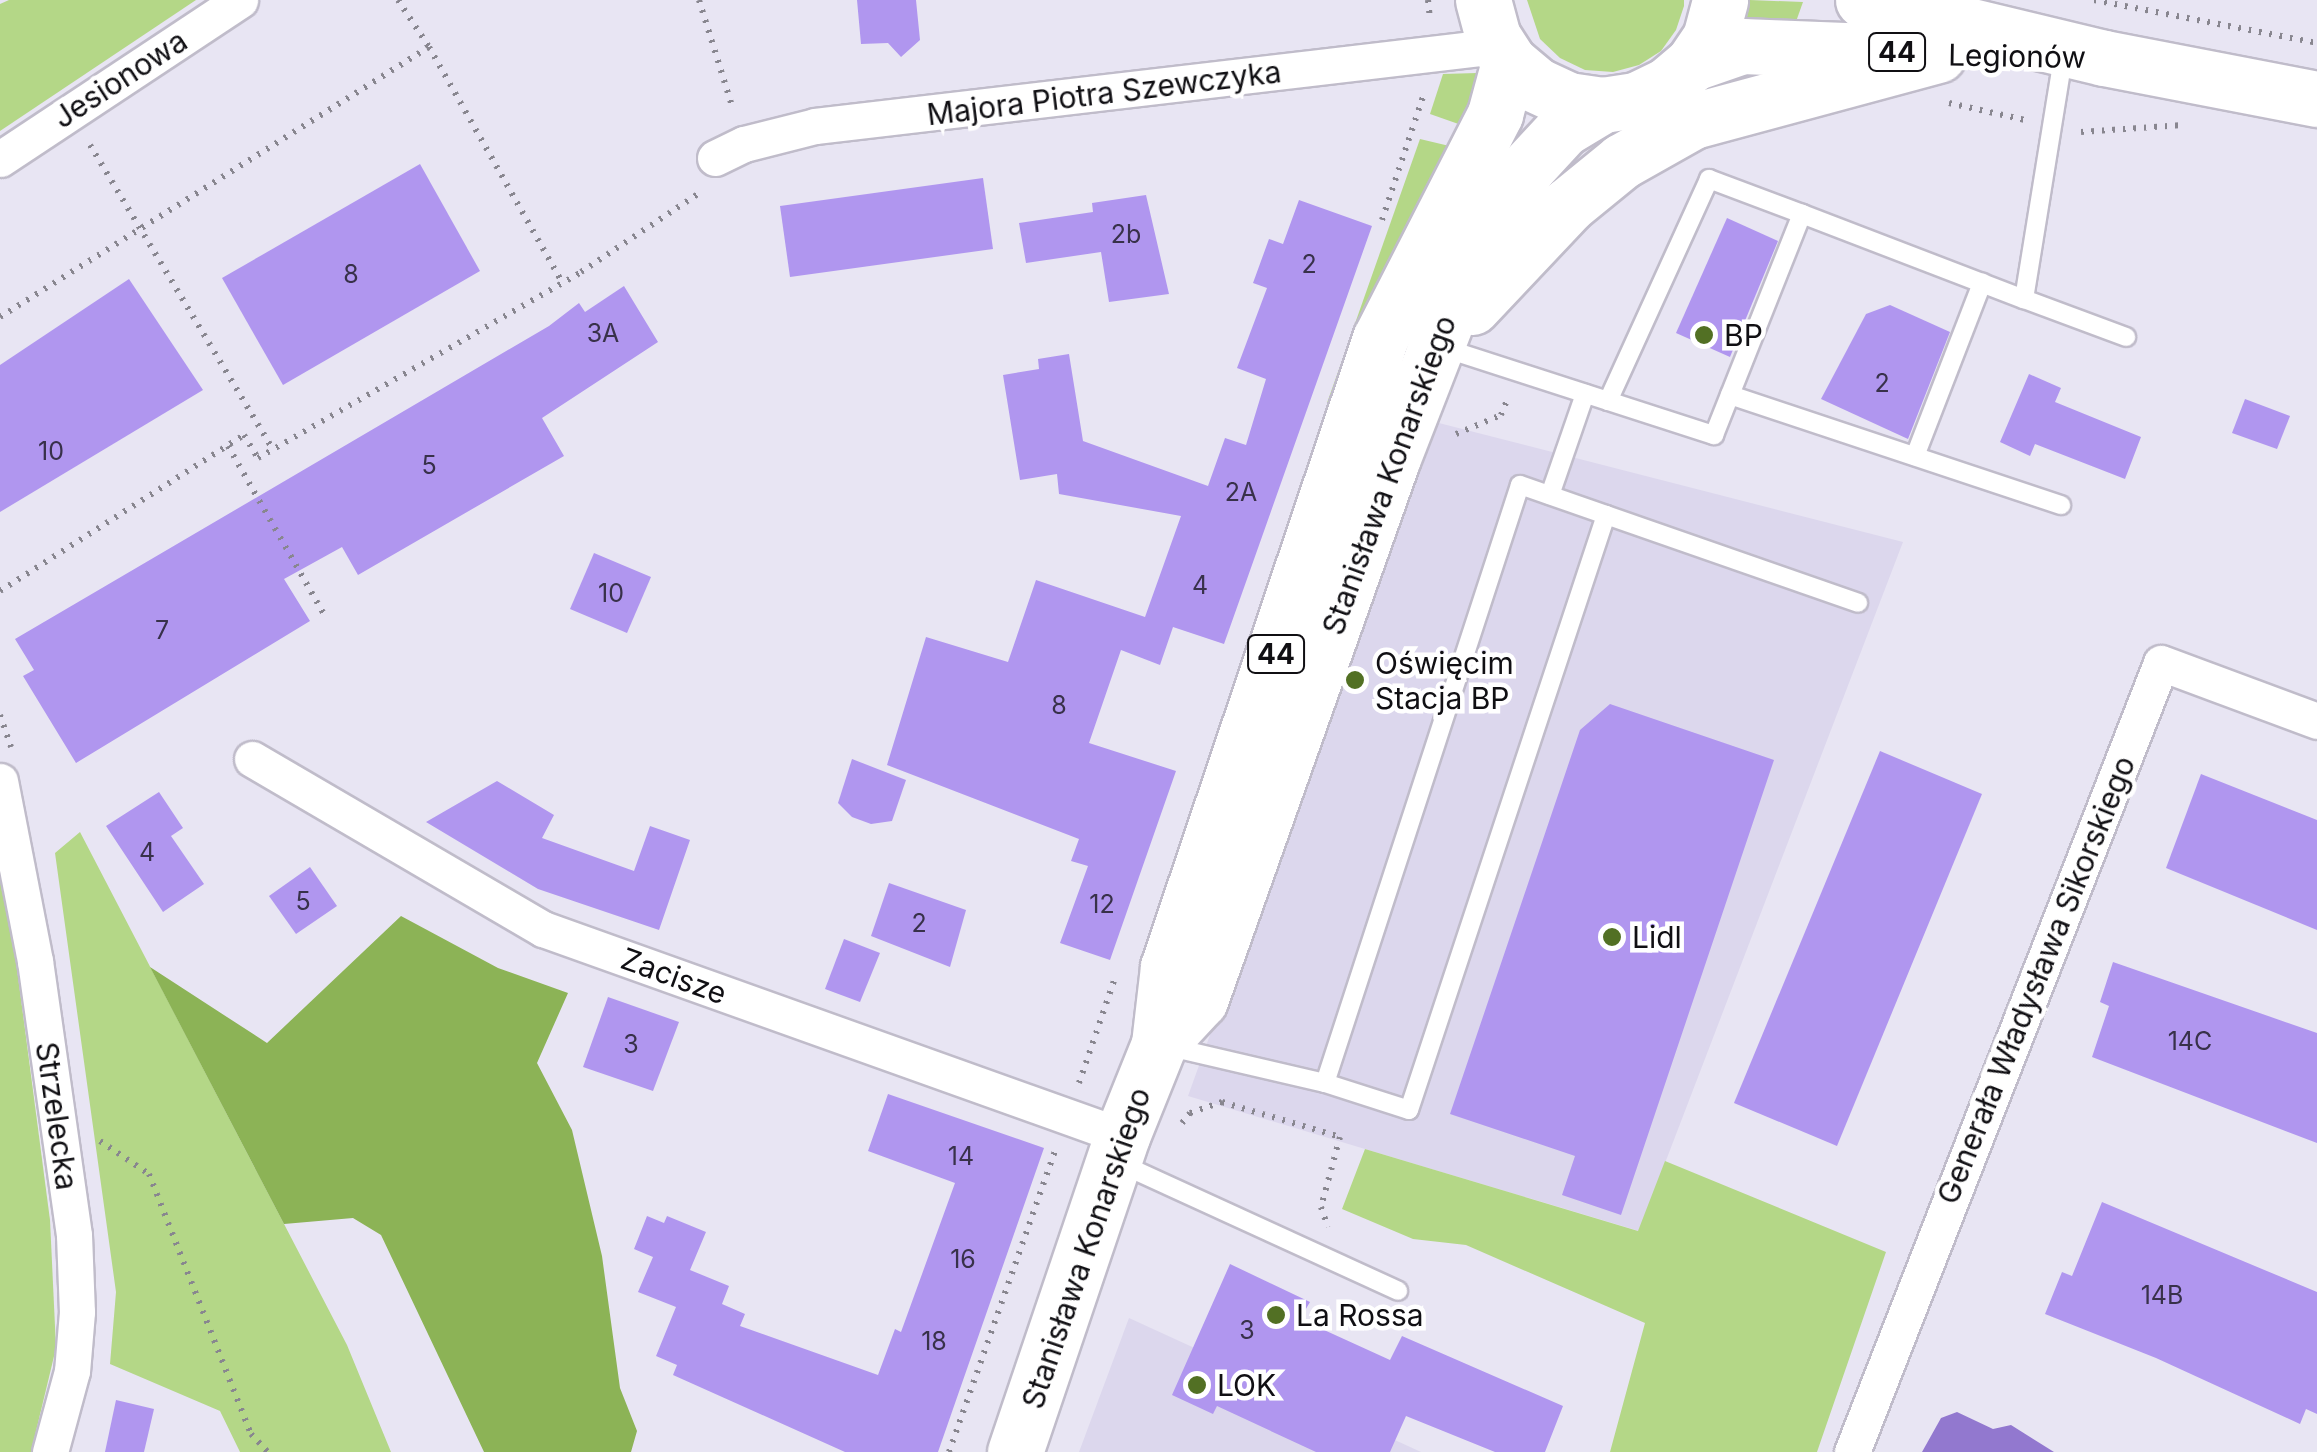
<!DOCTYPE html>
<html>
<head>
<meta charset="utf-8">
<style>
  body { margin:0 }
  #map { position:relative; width:2317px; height:1452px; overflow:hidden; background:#e8e5f3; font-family:Inter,sans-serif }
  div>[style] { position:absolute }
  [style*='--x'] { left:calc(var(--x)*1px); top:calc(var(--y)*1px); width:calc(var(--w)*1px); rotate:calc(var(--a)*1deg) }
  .built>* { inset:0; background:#dcd7ed }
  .green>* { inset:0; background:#b4d787 }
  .forest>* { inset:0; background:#8cb356 }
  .water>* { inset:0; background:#9278cf }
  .building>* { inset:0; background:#b096ef }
  .path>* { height:6px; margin-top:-3px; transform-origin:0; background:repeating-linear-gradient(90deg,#88868f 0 2.5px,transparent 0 10.5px) }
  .roads { filter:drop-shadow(2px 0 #c0bcca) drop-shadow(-2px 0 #c0bcca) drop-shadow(0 2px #c0bcca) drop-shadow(0 -2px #c0bcca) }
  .service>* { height:18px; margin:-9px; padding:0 9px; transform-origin:9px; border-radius:9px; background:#fff }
  .minor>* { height:35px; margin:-17.5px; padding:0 17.5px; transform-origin:17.5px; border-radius:17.5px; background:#fff }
  .primary>* { height:55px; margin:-27.5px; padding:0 27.5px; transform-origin:27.5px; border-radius:27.5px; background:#fff }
  .dots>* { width:28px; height:28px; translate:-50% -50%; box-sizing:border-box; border:5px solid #fff; border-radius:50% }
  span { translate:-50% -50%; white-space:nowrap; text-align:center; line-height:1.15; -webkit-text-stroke:9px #fff; paint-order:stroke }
  .number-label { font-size:25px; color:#38314a }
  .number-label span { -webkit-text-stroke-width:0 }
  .shield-label span { padding:2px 8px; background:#fff; border:2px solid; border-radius:8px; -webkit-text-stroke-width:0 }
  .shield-label { font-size:28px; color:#100f13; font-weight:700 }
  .street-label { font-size:30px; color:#100f13 }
  .poi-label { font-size:30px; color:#100f13 }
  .left { translate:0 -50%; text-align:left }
</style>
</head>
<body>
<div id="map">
  <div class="built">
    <i style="clip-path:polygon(1431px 421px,1903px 542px,1639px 1231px,1188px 1096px)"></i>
    <i style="clip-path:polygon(1129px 1318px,1421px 1452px,1079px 1452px)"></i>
  </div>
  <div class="green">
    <i style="clip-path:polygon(9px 0,196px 0,0 131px,0 4px)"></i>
    <i style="clip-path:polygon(1527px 0,1684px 0,1684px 6px,1676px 30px,1661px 51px,1639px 65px,1613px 72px,1585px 70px,1560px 58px,1540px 39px)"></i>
    <i style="clip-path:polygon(1750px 0,1803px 2px,1793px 30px,1745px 28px)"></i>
    <i style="clip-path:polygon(1477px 73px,1467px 127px,1430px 114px,1443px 74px)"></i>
    <i style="clip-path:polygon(1420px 139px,1462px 149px,1344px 397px,1327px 403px)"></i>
    <i style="clip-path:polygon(80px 832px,347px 1345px,391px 1452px,240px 1452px,220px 1411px,110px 1364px,116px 1292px,55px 853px)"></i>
    <i style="clip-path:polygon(0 839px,50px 1220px,56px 1348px,31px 1452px,0 1452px)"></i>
    <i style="clip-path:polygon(1365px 1149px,1638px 1231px,1665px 1161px,1886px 1252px,1817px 1452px,1610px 1452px,1645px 1323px,1466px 1245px,1413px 1239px,1342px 1209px)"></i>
  </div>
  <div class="forest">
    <i style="clip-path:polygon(401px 916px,498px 968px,568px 993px,537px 1063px,572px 1130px,602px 1256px,620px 1388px,637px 1431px,631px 1452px,484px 1452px,381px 1235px,353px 1218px,284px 1224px,150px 967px,267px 1043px)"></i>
  </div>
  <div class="water">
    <i style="clip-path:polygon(1957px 1412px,1993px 1429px,2011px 1425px,2054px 1452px,1922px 1452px,1941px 1418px)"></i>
  </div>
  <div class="building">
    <i style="clip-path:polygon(857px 0,916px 0,920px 40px,901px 57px,888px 43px,861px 44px)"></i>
    <i style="clip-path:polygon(420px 164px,480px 271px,283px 385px,222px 278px)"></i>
    <i style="clip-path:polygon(983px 178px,993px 249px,790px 277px,780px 206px)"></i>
    <i style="clip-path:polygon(1146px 195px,1169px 294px,1109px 302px,1101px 252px,1026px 263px,1019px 223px,1093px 212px,1092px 203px)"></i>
    <i style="clip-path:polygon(1299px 200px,1372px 226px,1224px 644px,1173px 627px,1160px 665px,1121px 650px,1089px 743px,1176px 771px,1110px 960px,1060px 943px,1088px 866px,1071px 861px,1079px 839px,887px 765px,926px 637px,1008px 662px,1036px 580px,1145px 617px,1181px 516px,1059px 494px,1057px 474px,1020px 480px,1003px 375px,1039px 369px,1038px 359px,1069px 354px,1083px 441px,1208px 486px,1225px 438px,1246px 445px,1266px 379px,1237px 368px,1267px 288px,1253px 283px,1269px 239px,1283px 244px)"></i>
    <i style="clip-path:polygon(1727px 218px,1778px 241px,1730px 357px,1676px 333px)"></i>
    <i style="clip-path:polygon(129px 279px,203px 390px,0 512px,0 365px)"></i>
    <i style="clip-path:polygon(624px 286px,658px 342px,542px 418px,564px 456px,358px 575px,342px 547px,284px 579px,310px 621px,76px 763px,23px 676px,34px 670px,15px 639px,549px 326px,579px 303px,585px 312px)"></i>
    <i style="clip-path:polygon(1890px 305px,1950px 332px,1908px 439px,1821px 399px,1866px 314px)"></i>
    <i style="clip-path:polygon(2029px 374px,2061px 388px,2055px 402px,2141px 437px,2125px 479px,2035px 444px,2030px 456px,2000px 442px)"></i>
    <i style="clip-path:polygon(2245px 399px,2290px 416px,2277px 449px,2232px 433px)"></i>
    <i style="clip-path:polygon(594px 553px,651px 577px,627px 633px,570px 609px)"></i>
    <i style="clip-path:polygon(1610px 704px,1774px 760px,1621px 1215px,1562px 1195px,1575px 1156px,1450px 1114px,1580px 730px)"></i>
    <i style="clip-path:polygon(1880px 751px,1982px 794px,1837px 1146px,1734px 1103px)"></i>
    <i style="clip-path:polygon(852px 759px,906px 780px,892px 821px,871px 824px,852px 817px,838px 803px)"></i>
    <i style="clip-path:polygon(2201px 774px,2317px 820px,2317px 930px,2166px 868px)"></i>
    <i style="clip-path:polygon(497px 781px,554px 815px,542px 838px,634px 871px,650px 826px,690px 840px,659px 930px,538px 889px,426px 822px)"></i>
    <i style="clip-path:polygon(159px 792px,183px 828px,171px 836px,204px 884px,163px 912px,106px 826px)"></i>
    <i style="clip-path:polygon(310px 867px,337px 906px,296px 934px,269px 896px)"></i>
    <i style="clip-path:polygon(889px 883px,966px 910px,950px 967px,871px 936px)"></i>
    <i style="clip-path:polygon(844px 939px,880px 953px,860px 1002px,825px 989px)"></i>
    <i style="clip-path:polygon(2113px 962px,2317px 1033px,2317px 1143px,2092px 1057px,2109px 1006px,2100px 1002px)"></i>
    <i style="clip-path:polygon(608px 997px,679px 1022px,653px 1091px,583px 1067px)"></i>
    <i style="clip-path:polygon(888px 1094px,1044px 1148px,938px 1452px,845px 1452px,673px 1375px,677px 1365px,656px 1356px,676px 1307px,638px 1292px,653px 1257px,634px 1249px,647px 1216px,664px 1223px,667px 1216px,706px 1232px,690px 1270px,729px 1286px,722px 1304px,745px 1314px,740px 1326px,878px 1375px,895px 1329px,901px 1332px,955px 1183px,868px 1151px)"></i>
    <i style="clip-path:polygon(2102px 1202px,2317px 1292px,2317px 1414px,2306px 1409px,2300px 1424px,2156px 1358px,2045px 1314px,2062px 1272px,2072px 1276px)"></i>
    <i style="clip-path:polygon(1230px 1264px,1310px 1302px,1300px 1319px,1390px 1360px,1402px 1336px,1563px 1406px,1545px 1452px,1495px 1452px,1406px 1416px,1390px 1452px,1316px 1452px,1217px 1406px,1213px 1414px,1172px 1395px)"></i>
    <i style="clip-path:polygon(116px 1400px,154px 1409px,144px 1452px,105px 1452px)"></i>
  </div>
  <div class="path">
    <i style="--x:398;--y:0;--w:56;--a:56.6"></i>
    <i style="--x:699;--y:0;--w:114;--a:72.7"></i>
    <i style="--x:1428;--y:0;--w:18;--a:84"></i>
    <i style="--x:2094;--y:0;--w:227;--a:10.9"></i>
    <i style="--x:1949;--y:103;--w:78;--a:12.6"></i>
    <i style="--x:2081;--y:132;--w:102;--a:-3.9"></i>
    <i style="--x:90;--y:145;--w:356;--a:59"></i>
    <i style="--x:1382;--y:220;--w:133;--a:-71.6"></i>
    <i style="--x:0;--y:317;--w:507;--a:-32.19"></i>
    <i style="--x:429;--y:47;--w:270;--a:60.5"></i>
    <i style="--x:1456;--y:434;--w:49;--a:-22.9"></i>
    <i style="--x:1501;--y:415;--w:18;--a:-68"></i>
    <i style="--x:228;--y:446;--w:196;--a:60.3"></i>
    <i style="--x:0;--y:591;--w:290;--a:-32.6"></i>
    <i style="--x:244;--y:435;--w:27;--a:59"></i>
    <i style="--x:258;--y:458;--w:373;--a:-29.9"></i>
    <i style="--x:581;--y:272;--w:144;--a:-33.7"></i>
    <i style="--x:0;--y:715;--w:34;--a:71"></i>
    <i style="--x:1079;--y:1083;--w:108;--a:-71.1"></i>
    <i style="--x:1182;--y:1123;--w:13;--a:-51"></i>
    <i style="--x:1190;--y:1113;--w:34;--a:-19"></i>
    <i style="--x:1222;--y:1102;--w:123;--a:16.5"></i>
    <i style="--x:1340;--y:1137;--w:73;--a:105.2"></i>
    <i style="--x:1321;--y:1207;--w:21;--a:71"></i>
    <i style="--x:100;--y:1141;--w:59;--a:34"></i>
    <i style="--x:149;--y:1174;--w:279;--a:68.6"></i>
    <i style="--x:251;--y:1434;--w:25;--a:47"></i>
    <i style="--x:949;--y:1452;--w:319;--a:-70.6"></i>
  </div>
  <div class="roads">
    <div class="service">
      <i style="--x:2024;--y:299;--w:109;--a:20.4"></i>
      <i style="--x:1441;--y:347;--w:287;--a:17.9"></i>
      <i style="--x:1714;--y:435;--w:238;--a:-68.3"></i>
      <i style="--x:1802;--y:214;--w:238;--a:21"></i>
      <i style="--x:2024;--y:299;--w:245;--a:-80.8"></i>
      <i style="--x:1730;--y:395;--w:349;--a:18.4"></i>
      <i style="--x:1608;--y:401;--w:244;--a:-65.5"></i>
      <i style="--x:1709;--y:179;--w:99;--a:20.6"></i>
      <i style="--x:1915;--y:456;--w:186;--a:-68.8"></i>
      <i style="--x:1550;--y:495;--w:107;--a:-70.9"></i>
      <i style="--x:1170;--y:1047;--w:159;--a:13.1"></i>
      <i style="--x:1325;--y:1083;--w:88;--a:17.8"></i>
      <i style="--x:1409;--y:1110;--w:627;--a:-71.68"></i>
      <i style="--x:1325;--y:1083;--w:629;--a:-71.94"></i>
      <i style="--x:1520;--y:485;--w:358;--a:19.2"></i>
      <i style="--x:1119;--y:1163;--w:307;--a:24.6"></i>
    </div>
    <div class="minor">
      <i style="--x:715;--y:158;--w:32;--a:-26"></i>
      <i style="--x:744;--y:144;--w:73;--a:-14.2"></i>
      <i style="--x:815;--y:126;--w:671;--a:-6.68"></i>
      <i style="--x:1481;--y:48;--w:16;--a:-43"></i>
      <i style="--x:0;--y:159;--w:288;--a:-33.5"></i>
      <i style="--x:252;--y:759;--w:337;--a:30.3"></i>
      <i style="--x:543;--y:929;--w:615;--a:19.67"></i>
      <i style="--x:0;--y:781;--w:183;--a:79"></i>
      <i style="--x:35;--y:961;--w:277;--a:81.9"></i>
      <i style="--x:74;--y:1235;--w:77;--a:87.8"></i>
      <i style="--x:77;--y:1312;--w:59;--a:94.8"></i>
      <i style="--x:72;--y:1371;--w:84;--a:105.2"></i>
      <i style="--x:1852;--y:1452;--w:847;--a:-68.61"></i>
      <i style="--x:2161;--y:663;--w:166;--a:20.4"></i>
    </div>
    <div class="primary">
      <i style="--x:1483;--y:0;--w:38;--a:75"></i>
      <i style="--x:1493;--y:37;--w:30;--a:57"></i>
      <i style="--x:1509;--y:62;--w:35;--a:40"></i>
      <i style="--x:1536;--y:85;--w:35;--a:25"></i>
      <i style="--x:1568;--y:100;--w:35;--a:8"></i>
      <i style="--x:1603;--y:105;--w:33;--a:-9"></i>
      <i style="--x:1636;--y:100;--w:34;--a:-26"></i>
      <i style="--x:1667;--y:85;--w:34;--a:-40"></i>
      <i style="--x:1693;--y:63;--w:30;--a:-56"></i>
      <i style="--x:1710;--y:38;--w:39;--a:-75"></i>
      <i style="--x:1863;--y:0;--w:248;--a:13.5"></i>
      <i style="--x:2104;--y:58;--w:217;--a:10.9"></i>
      <i style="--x:1693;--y:63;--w:52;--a:-19.1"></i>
      <i style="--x:1742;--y:46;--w:154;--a:2.2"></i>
      <i style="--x:1472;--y:307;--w:140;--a:-46.7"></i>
      <i style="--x:1568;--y:205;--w:70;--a:-39.2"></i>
      <i style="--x:1622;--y:161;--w:81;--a:-29.4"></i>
      <i style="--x:1693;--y:121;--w:254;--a:-15.1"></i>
      <i style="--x:1159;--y:1044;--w:60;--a:-47"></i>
      <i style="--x:1200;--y:1000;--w:573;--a:-70.43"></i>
      <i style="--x:1392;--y:460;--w:190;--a:-68.7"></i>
      <i style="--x:1461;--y:283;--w:133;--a:-60.1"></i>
      <i style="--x:1527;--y:168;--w:53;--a:-47.3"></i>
      <i style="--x:1563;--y:129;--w:47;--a:-31"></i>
      <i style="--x:1015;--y:1452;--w:334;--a:-71.3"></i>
      <i style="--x:1122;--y:1136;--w:99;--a:-68.1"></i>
      <i style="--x:1159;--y:1044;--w:78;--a:-83.3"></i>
      <i style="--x:1168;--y:967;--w:663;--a:-71.35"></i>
      <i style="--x:1380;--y:339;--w:253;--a:-62.9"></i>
      <i style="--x:1495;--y:114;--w:54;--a:-74.9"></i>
    </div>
  </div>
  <div class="dots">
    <i style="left:1704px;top:335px;background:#527024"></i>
    <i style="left:1355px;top:680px;background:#527024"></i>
    <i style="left:1612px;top:937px;background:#527024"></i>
    <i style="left:1276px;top:1315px;background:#527024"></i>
    <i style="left:1197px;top:1385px;background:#527024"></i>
  </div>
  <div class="number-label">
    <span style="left:1126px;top:234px">2b</span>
    <span style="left:1309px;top:264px">2</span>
    <span style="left:351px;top:274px">8</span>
    <span style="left:603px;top:333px">3A</span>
    <span style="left:1882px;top:383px">2</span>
    <span style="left:51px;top:451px">10</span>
    <span style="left:429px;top:465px">5</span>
    <span style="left:1241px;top:492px">2A</span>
    <span style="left:1200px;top:585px">4</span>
    <span style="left:611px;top:593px">10</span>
    <span style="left:162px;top:630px">7</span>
    <span style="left:1059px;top:705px">8</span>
    <span style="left:147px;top:852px">4</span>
    <span style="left:303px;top:901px">5</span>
    <span style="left:1102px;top:904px">12</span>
    <span style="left:919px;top:923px">2</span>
    <span style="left:2190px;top:1041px">14C</span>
    <span style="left:631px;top:1044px">3</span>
    <span style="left:961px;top:1156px">14</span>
    <span style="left:963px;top:1259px">16</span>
    <span style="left:2162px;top:1295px">14B</span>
    <span style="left:1247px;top:1330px">3</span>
    <span style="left:934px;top:1341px">18</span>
  </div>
  <div class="shield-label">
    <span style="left:1897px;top:52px">44</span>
    <span style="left:1276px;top:654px">44</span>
  </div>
  <div class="street-label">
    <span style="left:2017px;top:56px;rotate:1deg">Legionów</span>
    <span style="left:120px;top:79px;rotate:-33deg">Jesionowa</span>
    <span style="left:1104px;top:93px;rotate:-7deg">Majora Piotra Szewczyka</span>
    <span style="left:1389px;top:475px;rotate:-70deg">Stanisława Konarskiego</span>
    <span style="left:674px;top:976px;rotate:20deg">Zacisze</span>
    <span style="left:2036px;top:980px;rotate:-68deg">Generała Władysława Sikorskiego</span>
    <span style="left:57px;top:1116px;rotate:82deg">Strzelecka</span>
    <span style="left:1086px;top:1248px;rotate:-71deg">Stanisława Konarskiego</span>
  </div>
  <div class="poi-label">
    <span class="left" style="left:1724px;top:335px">BP</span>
    <span class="left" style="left:1375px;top:680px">Oświęcim<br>Stacja BP</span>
    <span class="left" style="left:1632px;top:937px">Lidl</span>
    <span class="left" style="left:1296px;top:1315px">La Rossa</span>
    <span class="left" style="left:1217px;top:1385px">LOK</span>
  </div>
</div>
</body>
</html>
